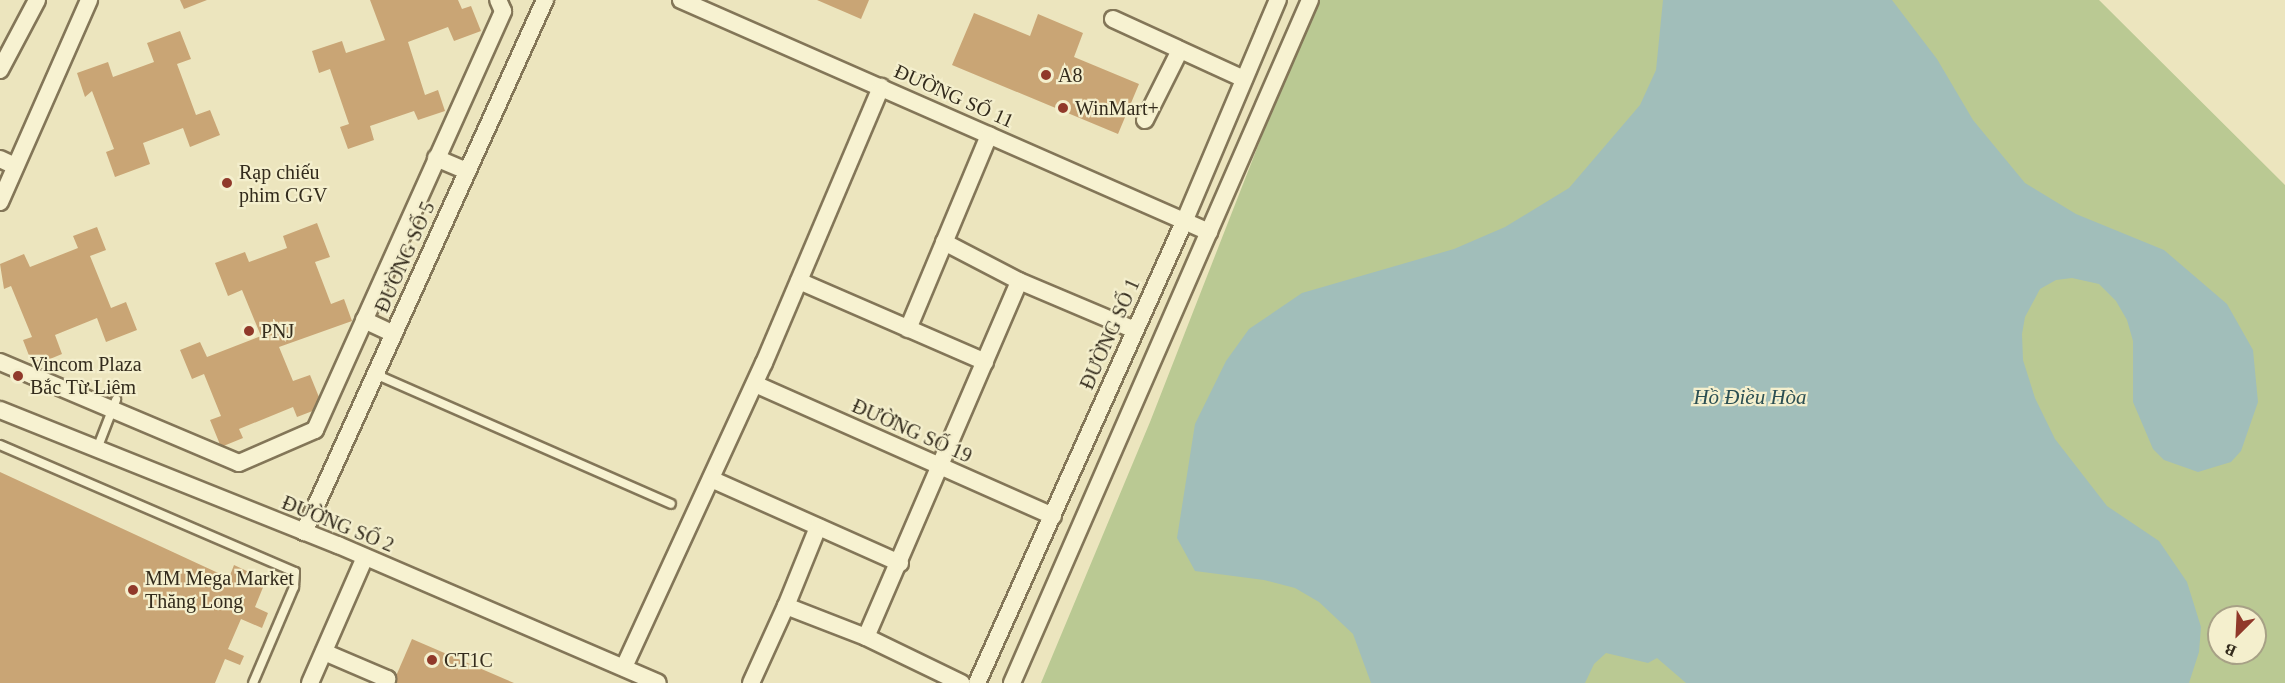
<!DOCTYPE html>
<html>
<head>
<meta charset="utf-8">
<style>
  body { margin:0 }
  #map { position:relative; width:2285px; height:683px; overflow:hidden; background:#ece5be; font-family:Georgia,serif }
  div>[style] { position:absolute }
  [style*='--x'] { left:calc(var(--x)*1px); top:calc(var(--y)*1px); width:calc(var(--w)*1px); rotate:calc(var(--a)*1deg) }
  .green>* { inset:0; background:#bac993 }
  .water>* { inset:0; background:#a1beba }
  .building>* { inset:0; background:#c9a575 }
  .roads { filter:drop-shadow(2px 0 #837658) drop-shadow(-2px 0 #837658) drop-shadow(0 2px #837658) drop-shadow(0 -2px #837658) }
  .lane>* { height:8px; margin:-4px; padding:0 4px; transform-origin:4px; border-radius:4px; background:#f7f2d1 }
  .street>* { height:16px; margin:-8px; padding:0 8px; transform-origin:8px; border-radius:8px; background:#f7f2d1 }
  .dots>* { width:16px; height:16px; translate:-50% -50%; box-sizing:border-box; border:3px solid #f4efcd; border-radius:50% }
  span { translate:-50% -50%; white-space:nowrap; text-align:center; line-height:1.15; -webkit-text-stroke:4.5px #f4efcd; paint-order:stroke }
  .poi-label { font-size:20px; color:#332b1c }
  .left { translate:0 -50%; text-align:left }
  .street-label { font-size:20px; color:#332b1c }
  .water-label { font-size:21px; color:#2b4f53; font-style:italic }
  .north { position:absolute; left:2207px; top:605px; width:60px; height:60px; box-sizing:border-box; background:#f4efcd; border:2px solid #a7a186; border-radius:50%; rotate:204deg; font-size:16px; font-weight:700; line-height:24px; text-align:center; color:#332b1c }
  .north::after { content:''; display:block; margin:auto; width:21px; height:27px; background:#90392a; clip-path:polygon(50% 0,100% 100%,50% 72%,0 100%) }
</style>
</head>
<body>
<div id="map">
  <div class="green">
    <i style="clip-path:polygon(evenodd,1315px 0,2099px 0,2285px 185px,2285px 683px,1041px 683px,1150px 422px,1315px 0,2219px 617px,2255px 617px,2255px 653px,2219px 653px,2219px 617px)"></i>
  </div>
  <div class="water">
    <i style="clip-path:polygon(1663px 0,1892px 0,1937px 59px,1973px 120px,2025px 183px,2076px 214px,2164px 250px,2227px 304px,2253px 350px,2258px 402px,2241px 451px,2231px 462px,2198px 472px,2164px 460px,2153px 449px,2133px 402px,2133px 341px,2127px 320px,2116px 301px,2099px 284px,2072px 278px,2056px 280px,2040px 289px,2025px 317px,2022px 334px,2023px 360px,2035px 398px,2055px 439px,2107px 506px,2159px 541px,2187px 582px,2201px 627px,2199px 652px,2189px 683px,1686px 683px,1657px 658px,1648px 663px,1606px 653px,1594px 664px,1585px 683px,1371px 683px,1353px 634px,1319px 602px,1295px 588px,1264px 580px,1195px 571px,1177px 538px,1195px 424px,1226px 361px,1249px 329px,1302px 293px,1454px 249px,1505px 227px,1569px 188px,1640px 105px,1656px 70px)"></i>
  </div>
  <div class="building">
    <i style="clip-path:polygon(180px 0,207px 0,184px 9px)"></i>
    <i style="clip-path:polygon(370px 0,458px 0,462px 9px,471px 6px,481px 31px,454px 41px,448px 27px,408px 42px,425px 95px,438px 90px,445px 111px,418px 120px,414px 111px,370px 126px,374px 140px,348px 149px,340px 127px,349px 124px,330px 69px,319px 73px,312px 51px,342px 41px,346px 53px,385px 40px)"></i>
    <i style="clip-path:polygon(817px 0,869px 0,861px 19px)"></i>
    <i style="clip-path:polygon(974px 13px,1030px 36px,1038px 14px,1083px 33px,1074px 57px,1139px 84px,1118px 134px,952px 65px)"></i>
    <i style="clip-path:polygon(180px 31px,191px 59px,177px 64px,196px 115px,210px 110px,220px 135px,190px 147px,183px 128px,143px 143px,150px 164px,115px 177px,106px 152px,114px 149px,92px 91px,85px 97px,77px 73px,108px 62px,113px 77px,154px 62px,147px 43px)"></i>
    <i style="clip-path:polygon(317px 223px,330px 257px,315px 262px,331px 304px,344px 299px,352px 321px,279px 347px,293px 381px,310px 375px,323px 407px,297px 417px,293px 407px,239px 429px,243px 438px,221px 447px,210px 420px,221px 416px,204px 374px,192px 379px,180px 350px,200px 342px,207px 357px,261px 336px,242px 290px,228px 296px,215px 263px,245px 252px,249px 262px,287px 248px,283px 236px)"></i>
    <i style="clip-path:polygon(97px 227px,106px 250px,90px 256px,111px 308px,126px 302px,137px 330px,106px 342px,97px 318px,55px 335px,62px 354px,33px 366px,23px 340px,32px 337px,11px 286px,4px 289px,0 264px,24px 254px,30px 267px,78px 248px,73px 236px)"></i>
    <i style="clip-path:polygon(0 472px,229px 578px,234px 565px,266px 580px,255px 607px,268px 613px,262px 628px,241px 619px,228px 649px,244px 656px,240px 665px,225px 659px,215px 683px,0 683px)"></i>
    <i style="clip-path:polygon(412px 639px,514px 683px,393px 683px)"></i>
  </div>
  <div class="roads">
    <div class="lane">
      <i style="--x:375;--y:374;--w:323;--a:23.7"></i>
      <i style="--x:0;--y:445;--w:321;--a:23.3"></i>
      <i style="--x:295;--y:572;--w:15;--a:94"></i>
      <i style="--x:294;--y:587;--w:104;--a:113.1"></i>
      <i style="--x:97;--y:449;--w:53;--a:-68.8"></i>
    </div>
    <div class="street">
      <i style="--x:681;--y:0;--w:577;--a:23.72"></i>
      <i style="--x:1113;--y:19;--w:144;--a:24.6"></i>
      <i style="--x:0;--y:70;--w:79;--a:-62.1"></i>
      <i style="--x:1145;--y:120;--w:78;--a:-63.4"></i>
      <i style="--x:436;--y:158;--w:34;--a:23"></i>
      <i style="--x:0;--y:159;--w:17;--a:25"></i>
      <i style="--x:0;--y:202;--w:221;--a:-66.2"></i>
      <i style="--x:944;--y:242;--w:85;--a:27.5"></i>
      <i style="--x:1019;--y:281;--w:126;--a:22.9"></i>
      <i style="--x:799;--y:281;--w:203;--a:23.5"></i>
      <i style="--x:364;--y:320;--w:33;--a:25"></i>
      <i style="--x:908;--y:329;--w:210;--a:-67.3"></i>
      <i style="--x:0;--y:362;--w:259;--a:22.9"></i>
      <i style="--x:239;--y:463;--w:83;--a:-23.5"></i>
      <i style="--x:315;--y:430;--w:459;--a:-65.8"></i>
      <i style="--x:503;--y:11;--w:12;--a:-114"></i>
      <i style="--x:755;--y:384;--w:326;--a:23.9"></i>
      <i style="--x:0;--y:410;--w:364;--a:21.8"></i>
      <i style="--x:338;--y:545;--w:348;--a:23.3"></i>
      <i style="--x:711;--y:479;--w:207;--a:24"></i>
      <i style="--x:304;--y:532;--w:584;--a:-65.63"></i>
      <i style="--x:786;--y:606;--w:85;--a:-67.9"></i>
      <i style="--x:866;--y:637;--w:387;--a:-66.7"></i>
      <i style="--x:324;--y:652;--w:69;--a:23.2"></i>
      <i style="--x:387;--y:679;--w:4;--a:117"></i>
      <i style="--x:624;--y:667;--w:335;--a:-65.3"></i>
      <i style="--x:764;--y:363;--w:300;--a:-67"></i>
      <i style="--x:310;--y:683;--w:137;--a:-66.4"></i>
      <i style="--x:751;--y:683;--w:85;--a:-65.6"></i>
      <i style="--x:786;--y:606;--w:86;--a:21.2"></i>
      <i style="--x:866;--y:637;--w:106;--a:25.8"></i>
      <i style="--x:977;--y:683;--w:505;--a:-65.82"></i>
      <i style="--x:1184;--y:222;--w:241;--a:-67.1"></i>
      <i style="--x:1012;--y:683;--w:745;--a:-66.43"></i>
    </div>
  </div>
  <div class="dots">
    <i style="left:1046px;top:75px;background:#90392a"></i>
    <i style="left:1063px;top:108px;background:#90392a"></i>
    <i style="left:227px;top:183px;background:#90392a"></i>
    <i style="left:249px;top:331px;background:#90392a"></i>
    <i style="left:18px;top:376px;background:#90392a"></i>
    <i style="left:133px;top:590px;background:#90392a"></i>
    <i style="left:432px;top:660px;background:#90392a"></i>
  </div>
  <div class="poi-label">
    <span class="left" style="left:1058px;top:75px">A8</span>
    <span class="left" style="left:1075px;top:108px">WinMart+</span>
    <span class="left" style="left:239px;top:184px">Rạp chiếu<br>phim CGV</span>
    <span class="left" style="left:261px;top:331px">PNJ</span>
    <span class="left" style="left:30px;top:376px">Vincom Plaza<br>Bắc Từ Liêm</span>
    <span class="left" style="left:145px;top:590px">MM Mega Market<br>Thăng Long</span>
    <span class="left" style="left:444px;top:660px">CT1C</span>
  </div>
  <div class="street-label">
    <span style="left:954px;top:96px;rotate:24deg">ĐƯỜNG SỐ 11</span>
    <span style="left:405px;top:257px;rotate:-66deg">ĐƯỜNG SỐ 5</span>
    <span style="left:1110px;top:334px;rotate:-66deg">ĐƯỜNG SỐ 1</span>
    <span style="left:912px;top:431px;rotate:24deg">ĐƯỜNG SỐ 19</span>
    <span style="left:338px;top:524px;rotate:22deg">ĐƯỜNG SỐ 2</span>
  </div>
  <div class="water-label">
    <span style="left:1750px;top:397px">Hồ Điều Hòa</span>
  </div>
  <div class="north">B</div>
</div>
</body>
</html>
